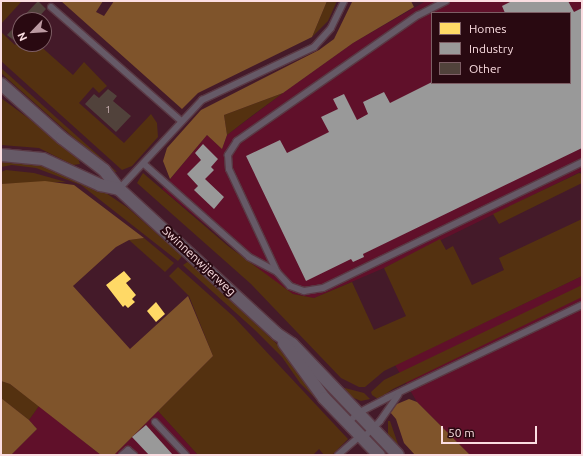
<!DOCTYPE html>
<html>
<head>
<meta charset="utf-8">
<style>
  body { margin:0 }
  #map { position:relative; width:583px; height:456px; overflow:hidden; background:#441a29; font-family:Ubuntu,sans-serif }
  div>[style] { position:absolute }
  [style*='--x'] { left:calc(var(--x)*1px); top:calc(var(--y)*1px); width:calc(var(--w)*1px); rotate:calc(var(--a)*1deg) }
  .built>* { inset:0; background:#60102a }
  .green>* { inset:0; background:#543110 }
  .forest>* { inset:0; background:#7f542b }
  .homes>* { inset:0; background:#ffd966 }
  .industry>* { inset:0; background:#999 }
  .building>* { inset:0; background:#51423b }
  .roads { filter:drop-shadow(1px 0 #5a3944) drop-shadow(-1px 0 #5a3944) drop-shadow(0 1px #5a3944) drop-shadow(0 -1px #5a3944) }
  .service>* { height:6px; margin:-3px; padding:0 3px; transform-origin:3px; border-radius:3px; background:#665a67 }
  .minor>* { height:12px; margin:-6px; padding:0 6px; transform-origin:6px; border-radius:6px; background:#665a67 }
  span { translate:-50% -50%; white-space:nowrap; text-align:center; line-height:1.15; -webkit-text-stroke:4px #290911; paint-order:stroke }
  .number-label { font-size:10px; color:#d0b7b8 }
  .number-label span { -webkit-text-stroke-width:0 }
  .street-label { font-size:12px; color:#fbdee2 }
  .frame { position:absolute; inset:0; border:2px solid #fbdee2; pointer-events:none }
  .legend { position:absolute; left:431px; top:12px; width:140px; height:72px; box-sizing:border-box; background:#290911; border:1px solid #7d5e65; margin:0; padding:5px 7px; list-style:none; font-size:12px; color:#fbdee2 }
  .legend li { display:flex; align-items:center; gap:8px; height:20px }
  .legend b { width:20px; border:1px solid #7d5e65 }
  .north { position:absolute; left:12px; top:12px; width:40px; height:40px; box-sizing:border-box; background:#290911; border:1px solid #7d5e65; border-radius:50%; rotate:245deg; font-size:11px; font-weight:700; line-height:16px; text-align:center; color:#fbdee2 }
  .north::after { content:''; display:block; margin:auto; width:14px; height:18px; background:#bb99a1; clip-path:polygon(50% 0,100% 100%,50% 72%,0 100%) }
  .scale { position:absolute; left:441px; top:426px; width:96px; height:18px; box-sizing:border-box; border:2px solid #fbdee2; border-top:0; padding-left:5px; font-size:12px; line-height:14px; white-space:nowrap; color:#fbdee2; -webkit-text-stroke:3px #290911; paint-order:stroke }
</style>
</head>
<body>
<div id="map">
  <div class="built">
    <i style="clip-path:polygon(evenodd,426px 1px,582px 1px,582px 171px,384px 268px,314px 298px,293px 294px,277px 284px,162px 189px,207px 135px,222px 149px,227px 135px,283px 93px,353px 43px,426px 1px,432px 13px,570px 13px,570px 83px,432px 83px,432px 13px)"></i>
    <i style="clip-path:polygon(582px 276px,582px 455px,470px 455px,417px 402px,395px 365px)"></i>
    <i style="clip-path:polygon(39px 406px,101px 455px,11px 455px,37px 429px,29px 420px)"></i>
    <i style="clip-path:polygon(158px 411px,198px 455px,114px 455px)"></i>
  </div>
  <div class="green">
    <i style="clip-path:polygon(1px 1px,22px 1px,1px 24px)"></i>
    <i style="clip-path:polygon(327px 1px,337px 1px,328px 21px,312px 37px)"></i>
    <i style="clip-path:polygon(1px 32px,15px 45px,20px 40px,20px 44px,38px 44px,73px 75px,84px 62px,107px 86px,99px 93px,93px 87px,79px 103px,124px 143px,151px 114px,157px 123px,158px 137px,132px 166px,122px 170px,1px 61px)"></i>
    <i style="clip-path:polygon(1px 68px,117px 172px,111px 171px,1px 73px)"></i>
    <i style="clip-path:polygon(283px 93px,249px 118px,227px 135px,224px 115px)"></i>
    <i style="clip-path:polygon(1px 98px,70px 149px,77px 155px,80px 164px,73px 165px,39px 148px,1px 145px)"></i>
    <i style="clip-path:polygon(12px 160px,53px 168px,103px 191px,128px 208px,182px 256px,178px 261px,81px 185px,36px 168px,12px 165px,1px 167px,1px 162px)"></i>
    <i style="clip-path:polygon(6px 170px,34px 173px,66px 182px,1px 184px,1px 172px)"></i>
    <i style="clip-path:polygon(143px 173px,228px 246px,293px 294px,314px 298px,352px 282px,374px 330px,406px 316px,384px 268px,440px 239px,446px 250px,453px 246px,472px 285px,504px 270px,499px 258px,582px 219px,582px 276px,384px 371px,365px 387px,359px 387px,341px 378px,251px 284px,137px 183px)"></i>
    <i style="clip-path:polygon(579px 173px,582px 174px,582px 183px,499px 224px,493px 214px)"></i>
    <i style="clip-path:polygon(144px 238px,174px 263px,165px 272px,129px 240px)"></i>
    <i style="clip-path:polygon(189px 261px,279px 346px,320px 399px,317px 400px,300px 383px,282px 357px,256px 331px,183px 265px)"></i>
    <i style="clip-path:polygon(178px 267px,234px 317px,348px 439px,332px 455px,324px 455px,319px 449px,313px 455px,198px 455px,158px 411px,213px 356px,189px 296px,169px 276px)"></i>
    <i style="clip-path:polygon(582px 285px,582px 297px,393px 389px,378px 399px,372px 395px,371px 392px,384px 380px)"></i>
    <i style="clip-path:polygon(1px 381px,10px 384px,39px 406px,29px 420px,1px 398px)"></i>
    <i style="clip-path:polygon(345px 388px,364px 393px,370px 399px,361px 401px,349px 396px,342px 389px)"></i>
    <i style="clip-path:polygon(388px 421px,390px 421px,400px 450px,388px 435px)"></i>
  </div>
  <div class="forest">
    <i style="clip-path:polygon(61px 1px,103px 1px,96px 12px,104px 16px,114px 1px,327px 1px,312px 37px,198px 93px,182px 109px)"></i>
    <i style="clip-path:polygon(355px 1px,411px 1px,414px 7px,353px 43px,283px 93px,224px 115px,227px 135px,222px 149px,207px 135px,170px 179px,163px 161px,167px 148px,201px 110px,319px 50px,334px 39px,352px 2px)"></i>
    <i style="clip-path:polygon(45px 181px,74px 185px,144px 238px,129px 240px,116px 247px,73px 286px,130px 349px,188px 296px,213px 356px,114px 455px,101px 455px,10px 384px,1px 381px,1px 184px)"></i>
    <i style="clip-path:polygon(1px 398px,29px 420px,37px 429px,11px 455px,1px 455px)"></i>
    <i style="clip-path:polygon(409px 399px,417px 402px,470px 455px,415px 455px,404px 443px,396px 419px,390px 412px,397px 404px)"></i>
  </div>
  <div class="homes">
    <i style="clip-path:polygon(124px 271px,131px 279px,126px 283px,136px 295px,132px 299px,135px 302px,128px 308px,125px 305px,123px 307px,106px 285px)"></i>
    <i style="clip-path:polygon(156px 302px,165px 314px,156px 322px,147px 311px)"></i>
  </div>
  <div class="industry">
    <i style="clip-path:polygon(512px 1px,568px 1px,574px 12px,582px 8px,582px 148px,363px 254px,364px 257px,353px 262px,351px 259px,306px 281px,246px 156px,280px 140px,287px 153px,329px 132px,321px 117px,338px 109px,333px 99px,344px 94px,357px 120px,368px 114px,363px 102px,384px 92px,390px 103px,432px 82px,570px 83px,570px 13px,505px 13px,502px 6px)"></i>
    <i style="clip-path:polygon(203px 144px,218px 159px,211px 167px,214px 170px,205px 179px,224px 197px,214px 209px,194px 190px,198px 186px,187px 174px,201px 160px,195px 153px)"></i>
    <i style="clip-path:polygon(146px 425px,173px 455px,149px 455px,132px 437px)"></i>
  </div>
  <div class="building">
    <i style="clip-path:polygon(38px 1px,46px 9px,36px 20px,20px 20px)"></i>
    <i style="clip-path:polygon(20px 21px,20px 38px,16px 42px,7px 35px)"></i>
    <i style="clip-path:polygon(108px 89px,117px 96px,113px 101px,131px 116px,116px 132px,85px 104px,94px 94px,99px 98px)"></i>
  </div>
  <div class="roads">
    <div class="service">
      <i style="--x:446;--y:1;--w:31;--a:153"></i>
      <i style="--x:418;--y:15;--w:221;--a:145.2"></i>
      <i style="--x:237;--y:141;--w:17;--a:123"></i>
      <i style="--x:228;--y:155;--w:14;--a:86"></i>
      <i style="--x:229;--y:169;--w:114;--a:65"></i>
      <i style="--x:277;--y:272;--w:19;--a:47"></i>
      <i style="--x:290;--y:286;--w:15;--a:20"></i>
      <i style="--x:304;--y:291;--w:19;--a:-9"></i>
      <i style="--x:323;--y:288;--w:288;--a:-25.9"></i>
      <i style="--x:51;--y:7;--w:173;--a:41.2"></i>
      <i style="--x:144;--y:164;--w:140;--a:41.5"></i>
      <i style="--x:249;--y:257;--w:32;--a:28"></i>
      <i style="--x:119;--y:189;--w:122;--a:-47"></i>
      <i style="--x:202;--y:100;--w:124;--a:-25.3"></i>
      <i style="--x:314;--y:47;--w:25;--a:-48"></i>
      <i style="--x:331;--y:28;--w:30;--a:-64"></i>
      <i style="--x:155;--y:422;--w:45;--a:46.8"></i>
      <i style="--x:348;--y:423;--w:14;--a:-45"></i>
      <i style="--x:358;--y:413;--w:33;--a:-27"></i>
      <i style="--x:387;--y:398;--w:216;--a:-25.5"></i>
      <i style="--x:363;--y:438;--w:24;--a:-45"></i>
      <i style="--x:380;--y:421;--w:32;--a:-55"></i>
      <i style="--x:122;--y:455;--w:8;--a:-40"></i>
      <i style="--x:128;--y:450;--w:8;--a:40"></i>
      <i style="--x:338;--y:455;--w:29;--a:-41"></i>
    </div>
    <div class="minor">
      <i style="--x:1;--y:84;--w:81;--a:41.5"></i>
      <i style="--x:62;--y:138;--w:53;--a:37.3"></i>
      <i style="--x:104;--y:170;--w:24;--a:52"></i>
      <i style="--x:119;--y:189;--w:214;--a:42.5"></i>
      <i style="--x:277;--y:334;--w:18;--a:34"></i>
      <i style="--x:292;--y:344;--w:153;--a:46.3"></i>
      <i style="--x:1;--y:155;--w:42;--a:5.4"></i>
      <i style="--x:43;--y:159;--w:63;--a:24.5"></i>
      <i style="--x:100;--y:185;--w:19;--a:12"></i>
      <i style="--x:284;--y:343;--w:68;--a:54"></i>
      <i style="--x:324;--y:398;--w:79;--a:46"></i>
    </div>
  </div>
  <div class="number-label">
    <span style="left:108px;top:110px">1</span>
  </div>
  <div class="street-label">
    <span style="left:199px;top:261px;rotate:43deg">Swinnenwijerweg</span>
  </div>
  <div class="frame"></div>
  <ul class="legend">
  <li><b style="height:11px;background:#ffd966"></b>Homes</li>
  <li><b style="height:11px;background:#999"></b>Industry</li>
  <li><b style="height:11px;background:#51423b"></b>Other</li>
  </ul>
  <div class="north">N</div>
  <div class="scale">50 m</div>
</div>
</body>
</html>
